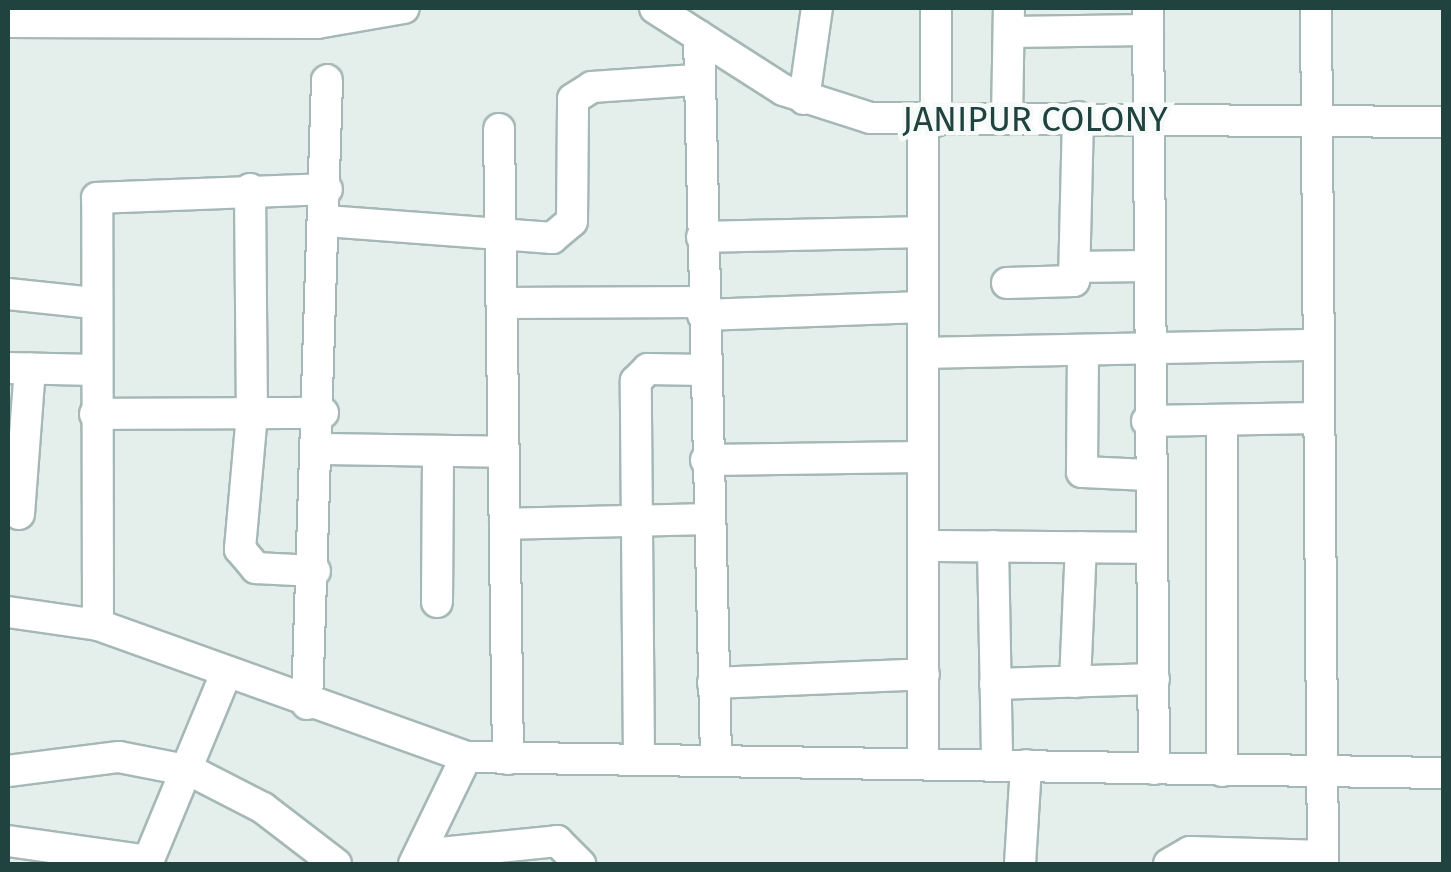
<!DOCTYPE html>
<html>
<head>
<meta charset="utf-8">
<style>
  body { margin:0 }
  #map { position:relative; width:1451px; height:872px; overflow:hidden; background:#e4efec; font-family:"Fira Sans",sans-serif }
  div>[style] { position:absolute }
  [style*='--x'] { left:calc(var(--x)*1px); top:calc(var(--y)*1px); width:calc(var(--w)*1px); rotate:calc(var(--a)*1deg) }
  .roads { filter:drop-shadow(2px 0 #a6b8b5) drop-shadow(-2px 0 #a6b8b5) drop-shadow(0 2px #a6b8b5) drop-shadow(0 -2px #a6b8b5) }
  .minor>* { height:30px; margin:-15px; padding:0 15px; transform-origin:15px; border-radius:15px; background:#fff }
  span { translate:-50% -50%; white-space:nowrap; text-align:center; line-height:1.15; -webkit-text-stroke:9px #f6fbf9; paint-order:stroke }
  .street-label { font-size:35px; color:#214340 }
  .frame { position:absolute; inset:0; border:10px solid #214340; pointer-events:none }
</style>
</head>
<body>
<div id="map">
  <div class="roads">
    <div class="minor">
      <i style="--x:655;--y:8;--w:152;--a:32.6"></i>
      <i style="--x:783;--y:90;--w:91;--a:17.8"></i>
      <i style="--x:870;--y:118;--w:574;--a:0.4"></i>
      <i style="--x:936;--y:8;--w:113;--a:90"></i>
      <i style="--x:1148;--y:8;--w:761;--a:89.55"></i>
      <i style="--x:1316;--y:8;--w:856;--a:89.53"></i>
      <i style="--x:8;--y:22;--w:309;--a:0.2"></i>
      <i style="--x:317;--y:23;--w:88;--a:-9.8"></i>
      <i style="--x:1009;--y:32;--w:139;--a:-0.8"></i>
      <i style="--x:699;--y:36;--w:722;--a:88.65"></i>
      <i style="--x:804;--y:99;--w:92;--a:-81.9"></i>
      <i style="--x:1007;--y:119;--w:111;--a:-89"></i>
      <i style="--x:499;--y:129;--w:630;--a:89.18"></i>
      <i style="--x:250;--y:189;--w:225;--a:89.5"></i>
      <i style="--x:252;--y:414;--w:136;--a:95.1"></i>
      <i style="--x:240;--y:549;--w:25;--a:50"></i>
      <i style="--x:256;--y:568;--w:59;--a:2.9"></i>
      <i style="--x:326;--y:221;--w:227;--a:4.3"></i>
      <i style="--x:552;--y:238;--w:26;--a:-40"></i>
      <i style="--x:572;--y:221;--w:122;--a:-89.5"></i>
      <i style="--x:573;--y:99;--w:22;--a:-32"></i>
      <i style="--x:592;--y:87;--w:103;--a:-3.9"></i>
      <i style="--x:702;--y:237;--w:221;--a:-1.3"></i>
      <i style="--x:1075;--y:267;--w:70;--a:-0.8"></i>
      <i style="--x:1007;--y:283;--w:67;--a:-1.7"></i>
      <i style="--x:1074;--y:281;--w:164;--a:-88.6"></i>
      <i style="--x:8;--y:294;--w:86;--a:6"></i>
      <i style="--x:503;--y:303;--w:200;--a:-0.3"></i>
      <i style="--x:703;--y:315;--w:220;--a:-2.1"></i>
      <i style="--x:1083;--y:352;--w:120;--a:90.5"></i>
      <i style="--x:1082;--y:472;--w:67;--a:2.6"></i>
      <i style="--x:923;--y:353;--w:393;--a:-1.2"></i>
      <i style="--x:8;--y:368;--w:87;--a:1.3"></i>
      <i style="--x:95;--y:414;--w:228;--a:-0.3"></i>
      <i style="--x:1147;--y:421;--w:169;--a:-1"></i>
      <i style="--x:322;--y:449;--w:182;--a:0.9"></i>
      <i style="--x:706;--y:460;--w:217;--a:-0.8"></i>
      <i style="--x:19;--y:514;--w:146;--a:-85.7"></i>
      <i style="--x:505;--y:524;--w:201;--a:-1.4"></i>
      <i style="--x:923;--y:546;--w:228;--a:0.5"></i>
      <i style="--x:993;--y:546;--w:218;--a:88.9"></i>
      <i style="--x:437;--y:602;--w:150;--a:-89.6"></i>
      <i style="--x:8;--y:612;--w:91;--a:8.2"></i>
      <i style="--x:98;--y:625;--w:391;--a:19.7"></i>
      <i style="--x:466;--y:757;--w:978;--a:0.94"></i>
      <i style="--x:98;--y:625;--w:427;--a:-90.1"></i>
      <i style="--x:97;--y:198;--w:230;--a:-2.2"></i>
      <i style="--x:1075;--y:682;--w:135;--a:-87.5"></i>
      <i style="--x:713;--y:683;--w:211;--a:-2.4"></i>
      <i style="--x:995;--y:684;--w:159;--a:-1.8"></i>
      <i style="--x:307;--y:704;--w:624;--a:-88.16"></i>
      <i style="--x:639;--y:758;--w:377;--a:-90.5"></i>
      <i style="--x:636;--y:381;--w:17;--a:-45"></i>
      <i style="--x:648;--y:369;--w:56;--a:1"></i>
      <i style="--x:923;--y:762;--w:641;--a:-90"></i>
      <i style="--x:8;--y:771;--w:112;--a:-7.2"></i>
      <i style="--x:119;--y:757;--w:73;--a:11"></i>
      <i style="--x:191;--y:771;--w:81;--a:27.2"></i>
      <i style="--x:263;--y:808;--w:92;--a:37.5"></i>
      <i style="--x:1222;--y:771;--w:351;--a:-90"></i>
      <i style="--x:8;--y:841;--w:141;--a:8.1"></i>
      <i style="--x:420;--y:855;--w:138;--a:-5.8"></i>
      <i style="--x:557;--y:841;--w:33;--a:45"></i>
      <i style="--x:147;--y:864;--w:207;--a:-67.5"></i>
      <i style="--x:414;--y:864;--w:119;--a:-64.1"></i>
      <i style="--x:1020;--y:864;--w:99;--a:-86.5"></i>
      <i style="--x:1169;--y:864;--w:24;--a:-30"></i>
      <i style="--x:1190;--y:852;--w:133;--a:1.7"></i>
    </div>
  </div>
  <div class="street-label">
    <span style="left:1035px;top:119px">JANIPUR COLONY</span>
  </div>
  <div class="frame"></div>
</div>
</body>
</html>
